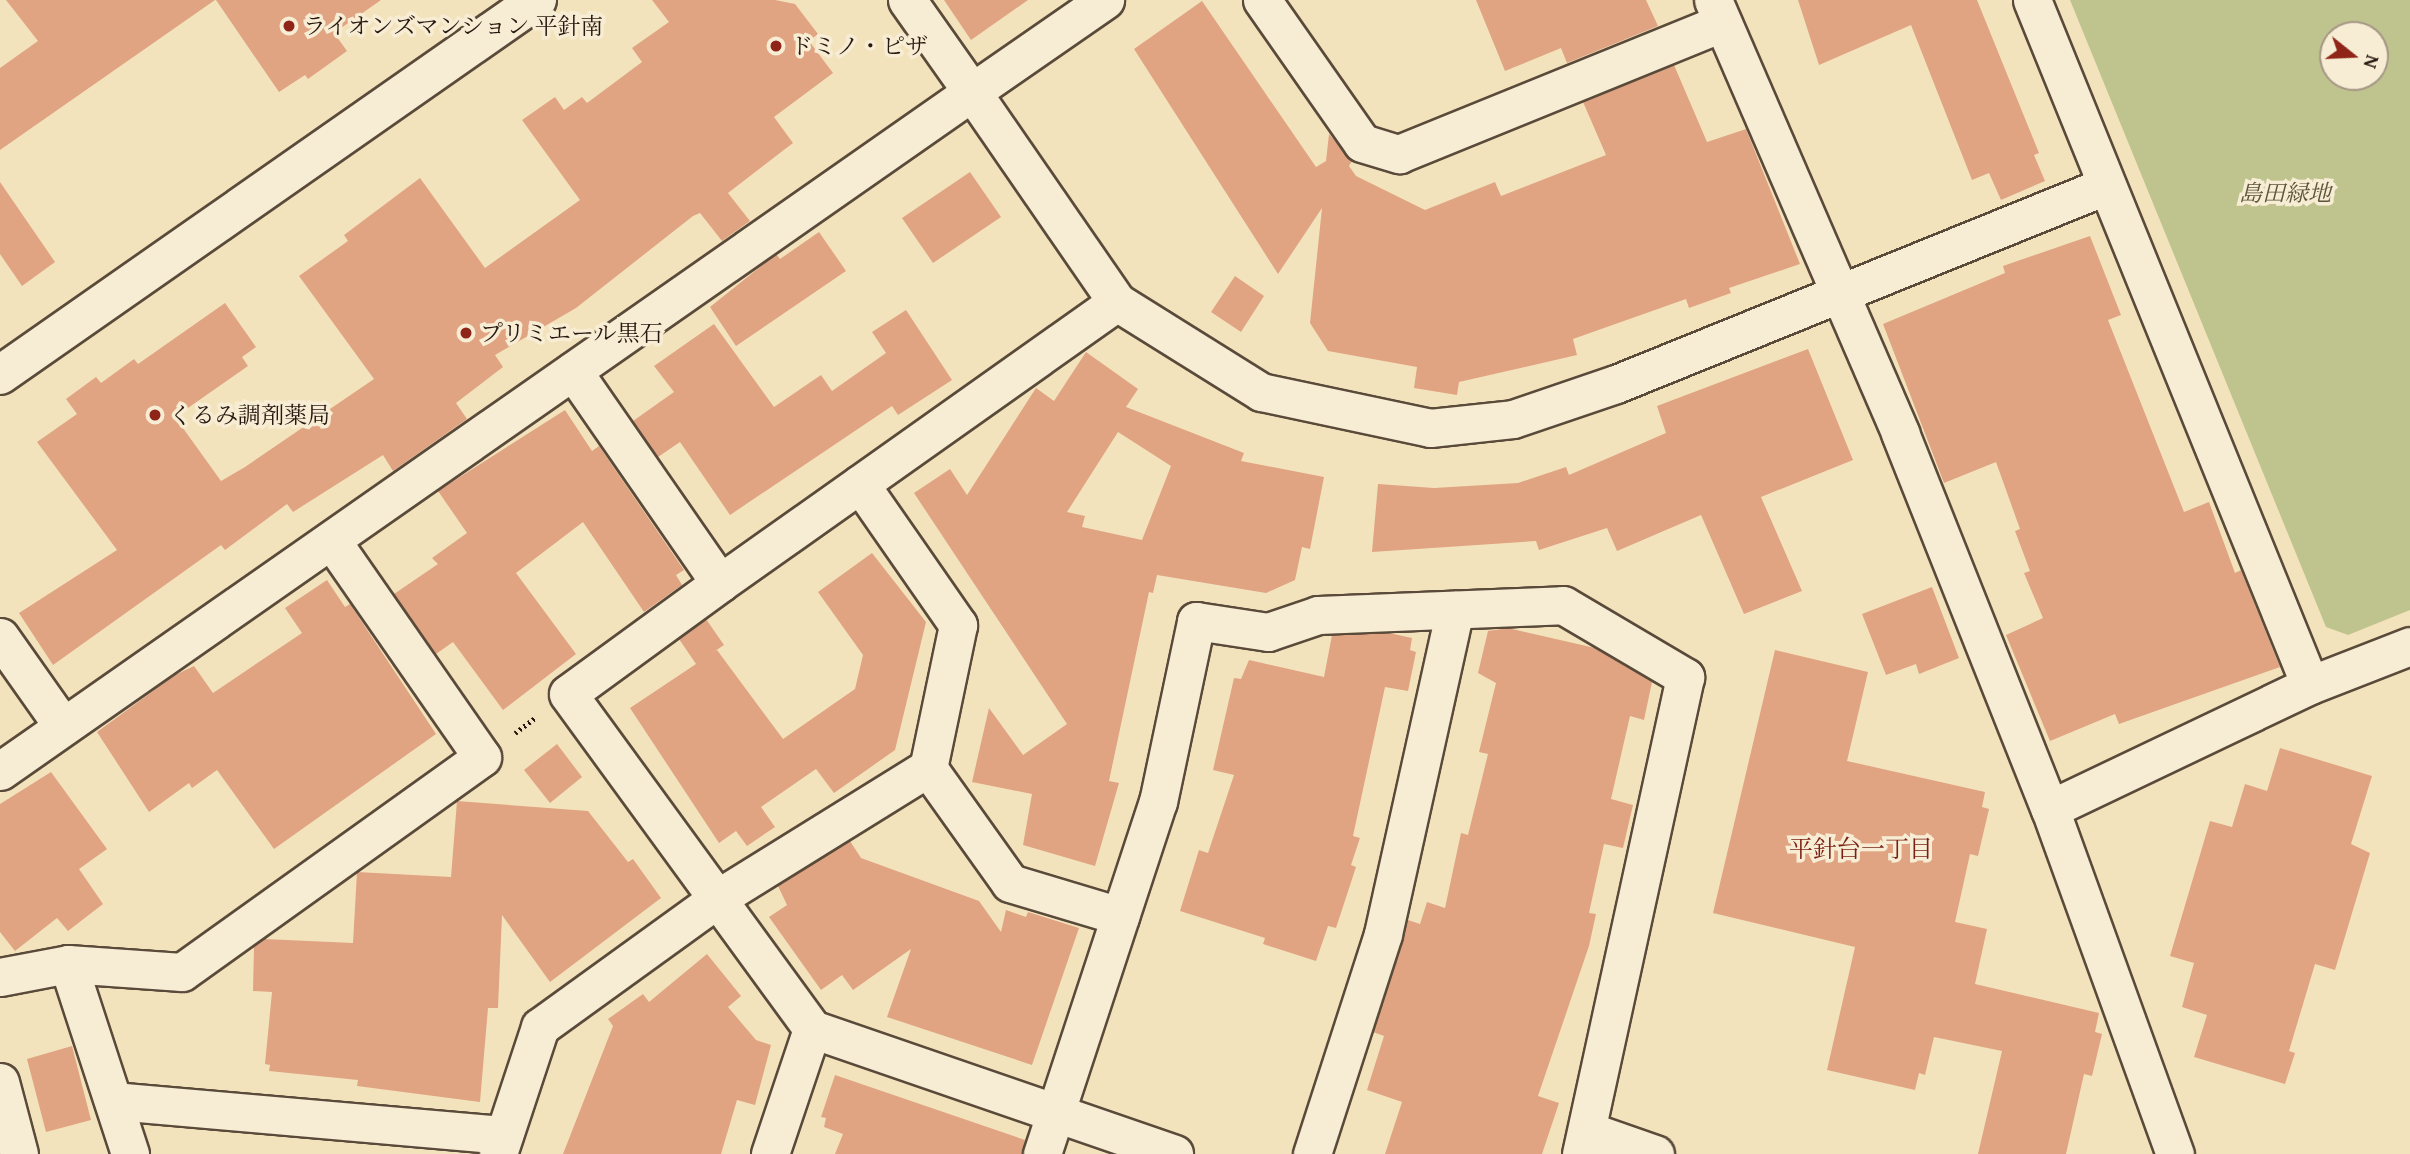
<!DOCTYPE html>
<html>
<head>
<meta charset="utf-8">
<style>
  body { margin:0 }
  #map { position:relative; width:2410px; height:1154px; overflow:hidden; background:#f3e3bd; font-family:"Gentium Book Plus","Noto Serif JP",serif }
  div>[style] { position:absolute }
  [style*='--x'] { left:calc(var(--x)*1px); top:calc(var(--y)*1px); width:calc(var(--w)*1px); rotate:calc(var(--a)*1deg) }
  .green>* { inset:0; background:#bfc38e }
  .building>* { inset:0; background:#e0a483 }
  .path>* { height:4.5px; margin-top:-2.25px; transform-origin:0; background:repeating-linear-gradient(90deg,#27170f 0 2px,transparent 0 5.5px) }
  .roads { filter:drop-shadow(2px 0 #5a4a3a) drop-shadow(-2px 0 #5a4a3a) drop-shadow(0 2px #5a4a3a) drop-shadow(0 -2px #5a4a3a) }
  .minor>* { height:37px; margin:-18.5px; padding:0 18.5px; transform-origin:18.5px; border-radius:18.5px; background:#f7edd4 }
  .tertiary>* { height:38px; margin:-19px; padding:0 19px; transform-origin:19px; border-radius:19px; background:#f7edd4 }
  .dots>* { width:19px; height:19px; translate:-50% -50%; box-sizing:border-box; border:4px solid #f7edd4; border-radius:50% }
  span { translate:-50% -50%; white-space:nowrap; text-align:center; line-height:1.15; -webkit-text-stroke:7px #f7edd4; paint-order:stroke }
  .poi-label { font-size:23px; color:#27170f }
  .left { translate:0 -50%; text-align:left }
  .park-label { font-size:23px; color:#5c533b; font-style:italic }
  .neighbourhood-label { font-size:24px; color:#7a1f14 }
  .north { position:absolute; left:2319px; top:21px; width:70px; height:70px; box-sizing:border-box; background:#f7edd4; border:2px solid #a49785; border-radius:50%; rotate:108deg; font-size:19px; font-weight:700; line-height:28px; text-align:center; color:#27170f }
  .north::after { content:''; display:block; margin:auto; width:24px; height:32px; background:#8f2418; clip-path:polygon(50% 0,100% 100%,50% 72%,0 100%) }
</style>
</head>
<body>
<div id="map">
  <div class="green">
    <i style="clip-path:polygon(evenodd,2070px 0,2410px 0,2410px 610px,2348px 635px,2326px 627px,2070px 0,2375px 35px,2375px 77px,2333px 77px,2333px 35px,2375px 35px)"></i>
  </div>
  <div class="building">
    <i style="clip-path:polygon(6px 0,215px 0,0 150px,0 68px,38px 41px)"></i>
    <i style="clip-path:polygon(216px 0,381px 0,334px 33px,347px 51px,308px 79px,305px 75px,279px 92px)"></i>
    <i style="clip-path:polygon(652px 0,775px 0,795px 4px,818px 34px,809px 41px,833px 73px,774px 117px,793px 143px,728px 193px,750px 221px,722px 241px,700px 213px,693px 216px,576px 308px,495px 355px,503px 367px,456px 403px,467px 419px,393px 471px,383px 455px,293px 512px,287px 504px,225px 550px,221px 545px,53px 665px,19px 613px,117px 550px,37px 442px,77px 414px,66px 399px,96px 377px,101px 383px,134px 359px,138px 364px,225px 303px,256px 347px,242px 357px,248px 366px,175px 417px,221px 481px,245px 467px,374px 379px,299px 276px,348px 241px,344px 235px,420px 178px,485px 268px,580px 200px,522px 120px,555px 97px,564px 110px,582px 97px,587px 103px,642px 62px,632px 48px,669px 22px)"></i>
    <i style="clip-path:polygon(944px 0,1028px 0,971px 40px)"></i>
    <i style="clip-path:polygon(1476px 0,1646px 0,1658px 26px,1567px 63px,1561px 48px,1505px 71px)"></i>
    <i style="clip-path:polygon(1798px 0,1977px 0,2039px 153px,2034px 155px,2045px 181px,2001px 200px,1989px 173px,1972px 180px,1911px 25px,1819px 65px)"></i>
    <i style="clip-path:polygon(1202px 1px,1316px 167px,1326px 161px,1329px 134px,1352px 161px,1349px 166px,1356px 176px,1425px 210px,1495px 182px,1501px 196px,1606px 155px,1583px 102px,1674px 65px,1707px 142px,1746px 129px,1800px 264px,1729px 288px,1731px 293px,1689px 308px,1686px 299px,1573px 339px,1577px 355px,1459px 382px,1457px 395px,1414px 388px,1417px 367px,1328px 351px,1310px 323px,1322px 208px,1278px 274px,1134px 49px)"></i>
    <i style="clip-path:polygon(970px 172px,1001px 217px,933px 263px,902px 218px)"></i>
    <i style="clip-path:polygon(0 182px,55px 262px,22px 286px,0 254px)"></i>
    <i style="clip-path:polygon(819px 232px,846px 271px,736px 346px,710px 307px,776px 254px,780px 259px)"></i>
    <i style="clip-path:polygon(2090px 236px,2121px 315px,2108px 320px,2184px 512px,2209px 502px,2235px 573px,2241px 570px,2280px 667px,2119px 724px,2115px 714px,2050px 741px,2006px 635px,2043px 618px,2024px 573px,2030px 571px,2015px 531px,2020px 529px,1996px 462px,1944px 483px,1883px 324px,2005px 273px,2003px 266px)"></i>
    <i style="clip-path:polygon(1235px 276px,1264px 296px,1241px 332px,1211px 312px)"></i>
    <i style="clip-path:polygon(906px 310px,952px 380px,898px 415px,892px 406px,730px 515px,680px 442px,658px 457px,633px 421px,674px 392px,654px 366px,714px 324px,774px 407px,821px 375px,832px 391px,886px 353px,872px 332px)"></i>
    <i style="clip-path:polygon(1808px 349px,1853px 460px,1761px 497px,1802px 591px,1744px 614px,1701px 515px,1617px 551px,1607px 528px,1539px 550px,1536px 541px,1372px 552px,1378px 484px,1434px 488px,1518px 483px,1566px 467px,1569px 475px,1666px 433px,1657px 406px)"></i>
    <i style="clip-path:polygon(evenodd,1086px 352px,1138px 389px,1126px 407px,1244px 453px,1241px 461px,1324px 477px,1310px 549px,1302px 547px,1295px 580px,1266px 593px,1157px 575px,1153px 593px,1149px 592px,1109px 781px,1119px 783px,1095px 866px,1023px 845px,1032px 794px,972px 782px,989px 708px,1023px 755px,1067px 724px,914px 493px,950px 469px,967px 495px,1036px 388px,1054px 401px,1086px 352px,1118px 432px,1171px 466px,1142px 540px,1082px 527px,1085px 516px,1067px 512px,1118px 432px)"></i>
    <i style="clip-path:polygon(565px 410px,592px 451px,599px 446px,684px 570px,676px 575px,682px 585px,644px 612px,583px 522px,516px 573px,576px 654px,503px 710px,453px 642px,436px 654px,394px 594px,438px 564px,432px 558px,467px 533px,438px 491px)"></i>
    <i style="clip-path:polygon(872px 553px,926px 622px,895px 750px,834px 793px,816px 769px,761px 807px,775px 827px,747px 846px,736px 831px,719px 843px,630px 708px,696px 664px,679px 639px,706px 619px,724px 645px,712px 653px,717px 650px,783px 739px,855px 689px,863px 655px,818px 592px)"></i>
    <i style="clip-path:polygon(327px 580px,345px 607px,350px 604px,436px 734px,274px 849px,217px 770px,192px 788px,189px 783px,149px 812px,97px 732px,175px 675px,194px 666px,213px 693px,302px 633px,285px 608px)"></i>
    <i style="clip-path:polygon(1932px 587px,1959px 658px,1919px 674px,1916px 664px,1886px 675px,1862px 614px)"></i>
    <i style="clip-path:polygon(1508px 628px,1595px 648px,1652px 682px,1644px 720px,1630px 716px,1611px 799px,1633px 805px,1623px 848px,1604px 844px,1589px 913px,1596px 914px,1589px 946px,1538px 1096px,1559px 1103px,1542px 1154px,1385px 1154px,1402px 1102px,1367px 1090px,1384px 1036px,1373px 1032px,1408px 920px,1420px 924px,1427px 902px,1445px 908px,1461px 833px,1468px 835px,1488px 754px,1479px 752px,1496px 683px,1478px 673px,1488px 631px)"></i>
    <i style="clip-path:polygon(1389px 633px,1412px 638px,1410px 650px,1416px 652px,1408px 691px,1385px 687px,1353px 836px,1360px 838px,1351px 865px,1356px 867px,1336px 928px,1328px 926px,1316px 961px,1263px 944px,1265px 938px,1180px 911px,1199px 850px,1208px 853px,1234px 775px,1213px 770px,1234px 678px,1241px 679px,1249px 660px,1324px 677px,1332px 635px)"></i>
    <i style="clip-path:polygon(1775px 650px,1868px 672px,1847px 761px,1985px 792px,1982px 807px,1989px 809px,1978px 856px,1970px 854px,1955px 922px,1987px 929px,1975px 984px,2099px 1013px,2095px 1032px,2102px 1034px,2092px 1076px,2084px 1074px,2066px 1154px,1978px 1154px,2002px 1051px,1934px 1037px,1925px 1075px,1919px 1073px,1915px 1090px,1827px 1070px,1855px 947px,1713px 913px)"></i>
    <i style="clip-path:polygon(557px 744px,582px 777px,550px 803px,524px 770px)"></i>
    <i style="clip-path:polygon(2280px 748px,2372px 776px,2351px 844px,2370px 853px,2335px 970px,2315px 964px,2289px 1051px,2295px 1053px,2285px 1084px,2194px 1057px,2207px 1015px,2182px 1007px,2194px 963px,2170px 956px,2210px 821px,2232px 827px,2245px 784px,2267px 791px)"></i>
    <i style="clip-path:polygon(51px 772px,107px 849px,79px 869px,103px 904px,68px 931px,57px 918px,15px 951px,0 932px,0 804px)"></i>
    <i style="clip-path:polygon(457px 801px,588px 811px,628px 862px,633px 859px,661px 898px,550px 982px,502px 915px,498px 1008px,488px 1008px,480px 1102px,357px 1086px,358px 1080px,269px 1071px,270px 1065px,265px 1064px,272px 992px,253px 991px,254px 946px,264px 939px,353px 943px,357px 872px,451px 877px)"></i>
    <i style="clip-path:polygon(850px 841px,861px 858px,979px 901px,1001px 932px,1006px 910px,1026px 917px,1028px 912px,1079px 928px,1032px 1065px,887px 1017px,911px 949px,853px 990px,842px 975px,821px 990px,769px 917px,787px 905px,778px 886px)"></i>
    <i style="clip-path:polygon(707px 954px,741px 996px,728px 1007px,756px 1040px,771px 1045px,755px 1105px,737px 1100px,721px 1154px,563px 1154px,613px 1026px,608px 1019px,643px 994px,649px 1002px)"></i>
    <i style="clip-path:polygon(72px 1046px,91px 1120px,46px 1132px,27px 1059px)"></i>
    <i style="clip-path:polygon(835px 1075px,1025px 1140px,1022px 1154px,835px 1154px,843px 1134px,824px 1127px,826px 1118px,821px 1117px)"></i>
  </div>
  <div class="path">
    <i style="--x:515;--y:733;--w:26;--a:-37"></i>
  </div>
  <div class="roads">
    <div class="minor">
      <i style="--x:907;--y:0;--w:113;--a:54.8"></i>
      <i style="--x:972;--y:92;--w:162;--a:-34.7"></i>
      <i style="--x:1262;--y:0;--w:174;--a:55"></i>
      <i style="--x:1362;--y:143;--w:39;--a:17"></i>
      <i style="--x:1399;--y:154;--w:349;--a:-22.1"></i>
      <i style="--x:1713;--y:0;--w:472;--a:66.6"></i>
      <i style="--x:1900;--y:433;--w:405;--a:68.3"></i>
      <i style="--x:2050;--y:809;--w:367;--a:70.1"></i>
      <i style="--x:2032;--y:0;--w:739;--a:67.91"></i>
      <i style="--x:573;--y:371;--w:258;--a:55.3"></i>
      <i style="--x:720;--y:583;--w:486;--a:-35.3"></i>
      <i style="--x:860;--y:484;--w:172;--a:55.2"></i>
      <i style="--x:958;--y:625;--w:146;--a:101.8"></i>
      <i style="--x:928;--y:768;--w:141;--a:54.5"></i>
      <i style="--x:1010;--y:883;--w:115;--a:16.7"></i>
      <i style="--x:720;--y:583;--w:188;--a:143.9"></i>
      <i style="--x:568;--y:694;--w:414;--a:53.9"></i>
      <i style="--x:812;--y:1029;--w:132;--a:108.6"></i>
      <i style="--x:0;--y:637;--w:108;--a:54.8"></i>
      <i style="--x:0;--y:771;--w:1186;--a:-34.94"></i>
      <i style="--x:972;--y:92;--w:255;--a:55.4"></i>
      <i style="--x:1117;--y:302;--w:170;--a:32"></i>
      <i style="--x:1261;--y:392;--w:173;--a:12"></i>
      <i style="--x:1430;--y:428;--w:83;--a:-6.2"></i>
      <i style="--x:1513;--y:419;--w:109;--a:-18.8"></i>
      <i style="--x:1616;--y:384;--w:528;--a:-22.04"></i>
      <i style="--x:2050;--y:809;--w:288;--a:-25.5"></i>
      <i style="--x:2310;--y:685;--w:107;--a:-21.3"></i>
      <i style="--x:68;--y:964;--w:200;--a:71.9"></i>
      <i style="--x:0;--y:977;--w:69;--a:-10.8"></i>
      <i style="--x:68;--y:964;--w:114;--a:4"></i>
      <i style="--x:182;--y:972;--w:369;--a:-35.6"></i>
      <i style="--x:482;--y:757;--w:264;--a:-124.8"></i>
      <i style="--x:812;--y:1029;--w:383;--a:19"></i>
      <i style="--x:0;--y:1082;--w:74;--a:75.2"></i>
      <i style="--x:114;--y:1101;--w:391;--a:5"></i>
      <i style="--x:1589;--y:1131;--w:70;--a:19.2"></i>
      <i style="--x:498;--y:1154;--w:134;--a:-71.7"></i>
      <i style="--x:540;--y:1027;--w:220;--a:-35.9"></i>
      <i style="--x:718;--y:898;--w:247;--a:-31.8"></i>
      <i style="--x:1042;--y:1154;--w:371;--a:-71.8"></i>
      <i style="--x:1158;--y:802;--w:185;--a:-78.1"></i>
      <i style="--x:1196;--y:621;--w:73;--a:8.7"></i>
      <i style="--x:1268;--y:632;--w:53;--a:-18.8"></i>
      <i style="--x:1318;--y:615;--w:245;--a:-2.3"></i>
      <i style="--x:1563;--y:605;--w:142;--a:30.5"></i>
      <i style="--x:1685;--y:677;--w:488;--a:102.3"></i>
      <i style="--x:1312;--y:1154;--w:231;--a:-72.1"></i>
      <i style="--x:1383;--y:934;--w:332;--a:-77.5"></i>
    </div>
    <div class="tertiary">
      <i style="--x:0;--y:375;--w:655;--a:-34.93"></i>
    </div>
  </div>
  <div class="dots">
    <i style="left:289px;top:26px;background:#8f2418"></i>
    <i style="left:776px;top:46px;background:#8f2418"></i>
    <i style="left:466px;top:333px;background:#8f2418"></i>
    <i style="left:155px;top:415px;background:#8f2418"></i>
  </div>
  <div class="poi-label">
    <span class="left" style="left:303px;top:26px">ライオンズマンション 平針南</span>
    <span class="left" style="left:790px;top:46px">ドミノ・ピザ</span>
    <span class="left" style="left:480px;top:333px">プリミエール黒石</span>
    <span class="left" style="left:169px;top:415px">くるみ調剤薬局</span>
  </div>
  <div class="park-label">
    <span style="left:2285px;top:193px">島田緑地</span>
  </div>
  <div class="neighbourhood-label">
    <span style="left:1861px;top:849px">平針台一丁目</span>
  </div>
  <div class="north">N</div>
</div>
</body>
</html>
